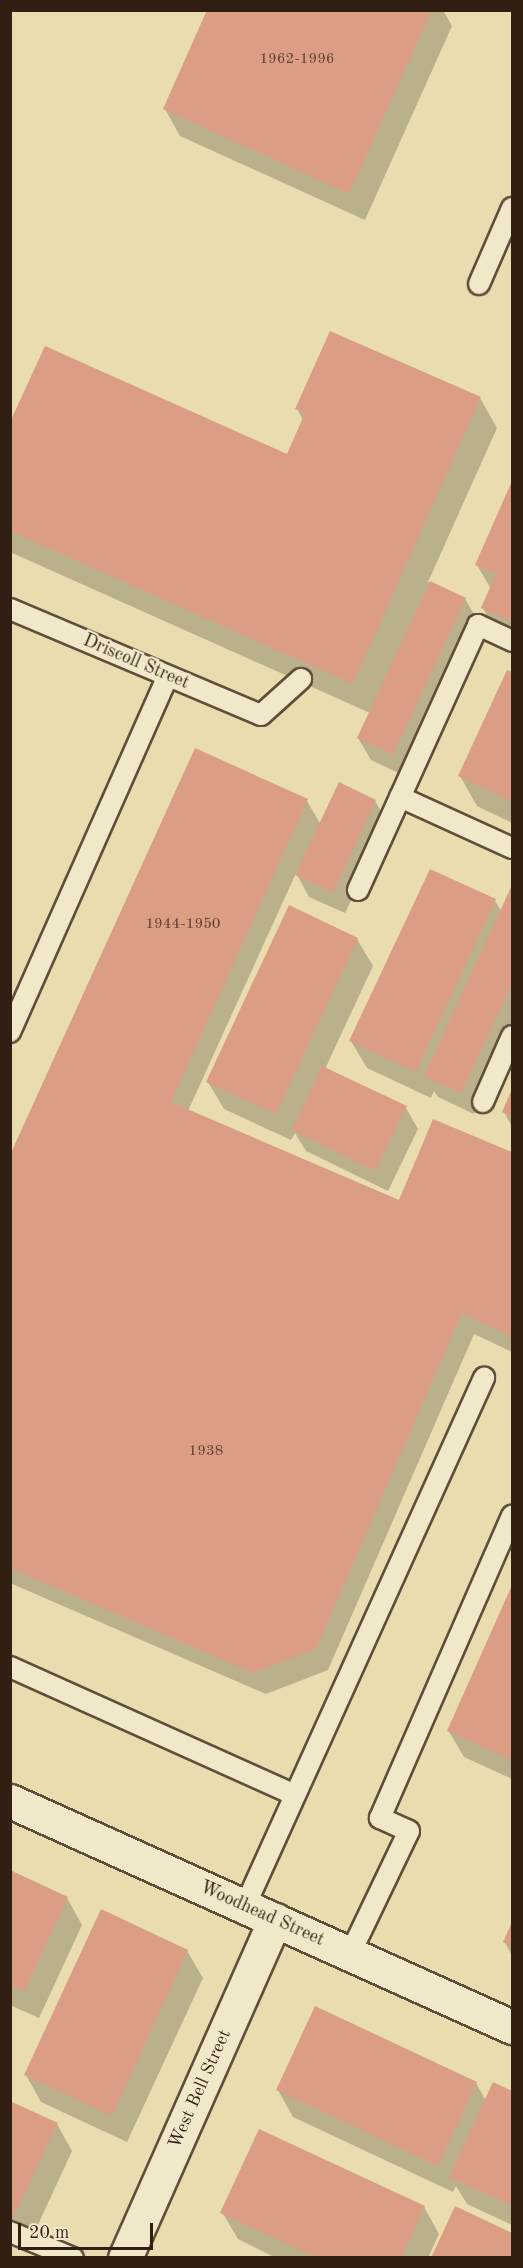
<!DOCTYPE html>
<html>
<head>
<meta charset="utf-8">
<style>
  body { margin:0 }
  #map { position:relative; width:523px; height:2268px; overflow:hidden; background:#e9dcae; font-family:"Old Standard TT",serif }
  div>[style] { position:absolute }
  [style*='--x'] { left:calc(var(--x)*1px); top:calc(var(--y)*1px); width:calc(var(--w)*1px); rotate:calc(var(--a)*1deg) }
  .shadow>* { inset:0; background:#0003 }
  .building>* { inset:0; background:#db9e84 }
  .roads { filter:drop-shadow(2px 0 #604e3a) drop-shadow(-2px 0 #604e3a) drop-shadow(0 2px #604e3a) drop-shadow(0 -2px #604e3a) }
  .lane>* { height:20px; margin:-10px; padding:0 10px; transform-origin:10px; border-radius:10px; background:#f1e8ca }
  .street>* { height:33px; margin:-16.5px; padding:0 16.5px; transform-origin:16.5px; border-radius:16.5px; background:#f1e8ca }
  span { translate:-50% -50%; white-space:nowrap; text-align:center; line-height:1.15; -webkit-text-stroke:4.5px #f1e8ca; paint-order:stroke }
  .number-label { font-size:15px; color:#5c3f30 }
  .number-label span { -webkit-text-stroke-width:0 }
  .street-label { font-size:18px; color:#321f14 }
  .frame { position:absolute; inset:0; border:12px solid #321f14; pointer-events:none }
  .scale { position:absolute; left:18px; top:2223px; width:135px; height:27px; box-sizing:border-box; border:3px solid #321f14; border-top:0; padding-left:8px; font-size:18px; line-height:21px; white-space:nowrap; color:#321f14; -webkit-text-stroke:4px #f1e8ca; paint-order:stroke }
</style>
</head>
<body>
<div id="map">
  <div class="shadow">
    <i style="clip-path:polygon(209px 10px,443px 10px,452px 26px,365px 220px,180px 136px,165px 109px)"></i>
    <i style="clip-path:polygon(480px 398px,497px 428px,428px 582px,465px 599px,478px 621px,405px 776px,371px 760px,358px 738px,370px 713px,10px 552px,10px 424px,288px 456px,303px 420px,297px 409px)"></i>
    <i style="clip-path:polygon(512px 485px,512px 641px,498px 635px,483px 608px,491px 589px,477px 565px)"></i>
    <i style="clip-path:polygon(508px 672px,512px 674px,512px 823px,477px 806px,460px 776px)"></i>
    <i style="clip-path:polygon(307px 801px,321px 825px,375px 801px,388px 823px,345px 913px,309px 897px,296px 873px,188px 1111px,399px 1202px,434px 1121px,512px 1154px,512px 1352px,474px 1334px,328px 1670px,266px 1694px,10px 1583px,10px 1158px)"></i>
    <i style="clip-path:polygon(512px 890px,512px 1031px,474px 1114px,438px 1097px,434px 1091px,431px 1098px,367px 1068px,351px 1041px,495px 901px,502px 912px)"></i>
    <i style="clip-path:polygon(357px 939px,373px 966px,325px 1069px,406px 1108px,418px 1129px,388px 1191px,306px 1151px,295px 1133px,291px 1140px,224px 1109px,208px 1082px)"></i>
    <i style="clip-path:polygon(512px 1093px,512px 1127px,504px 1112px)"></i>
    <i style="clip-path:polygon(512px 1588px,512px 1779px,464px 1757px,448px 1730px)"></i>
    <i style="clip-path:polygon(10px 1872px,67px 1898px,82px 1925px,39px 2018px,10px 2005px)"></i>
    <i style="clip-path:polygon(512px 1926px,512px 1956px,505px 1942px)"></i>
    <i style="clip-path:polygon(187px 1951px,203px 1978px,127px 2142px,41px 2102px,26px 2075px)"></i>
    <i style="clip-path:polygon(476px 2083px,486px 2101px,494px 2084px,512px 2092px,512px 2225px,467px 2204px,456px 2186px,453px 2192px,293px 2117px,278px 2090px)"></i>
    <i style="clip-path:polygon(10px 2103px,57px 2124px,72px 2151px,30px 2242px,10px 2233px)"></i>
    <i style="clip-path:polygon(424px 2207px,439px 2234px,428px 2258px,276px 2258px,238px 2239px,222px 2212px)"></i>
  </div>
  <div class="building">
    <i style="clip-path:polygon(207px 10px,432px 10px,349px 194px,163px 109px)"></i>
    <i style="clip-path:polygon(330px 331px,481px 397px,353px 684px,10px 531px,10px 422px,45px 346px,287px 454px,305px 413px,295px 409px)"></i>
    <i style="clip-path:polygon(512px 481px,512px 622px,481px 608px,496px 574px,475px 565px)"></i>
    <i style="clip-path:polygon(430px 581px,466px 598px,393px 755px,357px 738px)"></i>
    <i style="clip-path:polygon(507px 670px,512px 672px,512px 802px,458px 776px)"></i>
    <i style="clip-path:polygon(195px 748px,308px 799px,171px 1102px,399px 1200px,433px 1119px,512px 1152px,512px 1337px,462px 1313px,316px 1649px,253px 1673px,10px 1568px,10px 1155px)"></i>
    <i style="clip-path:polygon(339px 782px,376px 800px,333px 893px,295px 875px)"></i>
    <i style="clip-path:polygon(430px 869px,496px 899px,416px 1072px,349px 1041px)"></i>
    <i style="clip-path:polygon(512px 885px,512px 984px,461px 1093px,424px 1076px)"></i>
    <i style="clip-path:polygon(289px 905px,358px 938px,276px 1114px,206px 1082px)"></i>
    <i style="clip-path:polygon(322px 1066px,407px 1106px,375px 1171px,292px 1130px)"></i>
    <i style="clip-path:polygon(512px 1089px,512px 1117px,502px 1112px)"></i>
    <i style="clip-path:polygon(512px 1585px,512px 1760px,447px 1731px)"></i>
    <i style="clip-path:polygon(10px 1870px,68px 1897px,24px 1992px,10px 1986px)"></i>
    <i style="clip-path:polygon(101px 1909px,188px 1950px,112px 2116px,24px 2075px)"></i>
    <i style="clip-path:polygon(512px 1922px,512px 1947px,503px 1942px)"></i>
    <i style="clip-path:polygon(315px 2006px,477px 2082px,438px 2166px,276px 2090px)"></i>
    <i style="clip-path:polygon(493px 2082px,512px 2091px,512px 2206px,449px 2177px)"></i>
    <i style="clip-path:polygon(10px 2101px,58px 2123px,14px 2216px,10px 2214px)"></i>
    <i style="clip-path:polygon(259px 2129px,425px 2206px,401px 2258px,317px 2258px,220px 2213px)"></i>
    <i style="clip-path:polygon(455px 2206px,512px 2233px,512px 2258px,431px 2258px)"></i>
  </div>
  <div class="roads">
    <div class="lane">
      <i style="--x:479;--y:284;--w:83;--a:-66.5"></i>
      <i style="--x:10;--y:609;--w:272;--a:22.9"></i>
      <i style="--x:261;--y:715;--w:54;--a:-42"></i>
      <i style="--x:400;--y:797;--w:123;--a:24.5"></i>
      <i style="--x:358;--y:890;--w:291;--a:-65.6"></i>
      <i style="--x:478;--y:625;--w:38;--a:25"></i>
      <i style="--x:10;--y:1032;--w:389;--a:-66.1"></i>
      <i style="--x:483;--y:1102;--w:72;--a:-66.3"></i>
      <i style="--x:10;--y:1667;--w:312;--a:24.2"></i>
      <i style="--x:245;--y:1906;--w:580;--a:-65.65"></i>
      <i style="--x:350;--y:1954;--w:136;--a:-64.4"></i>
      <i style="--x:409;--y:1831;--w:32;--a:-156"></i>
      <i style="--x:380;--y:1818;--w:330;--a:-66.4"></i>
      <i style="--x:10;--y:2232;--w:68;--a:22.4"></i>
    </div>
    <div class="street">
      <i style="--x:10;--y:1801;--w:551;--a:24.24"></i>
      <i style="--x:125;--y:2258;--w:370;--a:-66.1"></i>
    </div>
  </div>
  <div class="number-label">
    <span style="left:297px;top:60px">1962-1996</span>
    <span style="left:183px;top:925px">1944-1950</span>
    <span style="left:206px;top:1452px">1938</span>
  </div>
  <div class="street-label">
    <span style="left:136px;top:662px;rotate:23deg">Driscoll Street</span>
    <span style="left:262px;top:1914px;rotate:24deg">Woodhead Street</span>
    <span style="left:200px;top:2089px;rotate:-66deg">West Bell Street</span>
  </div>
  <div class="frame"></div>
  <div class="scale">20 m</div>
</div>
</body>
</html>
